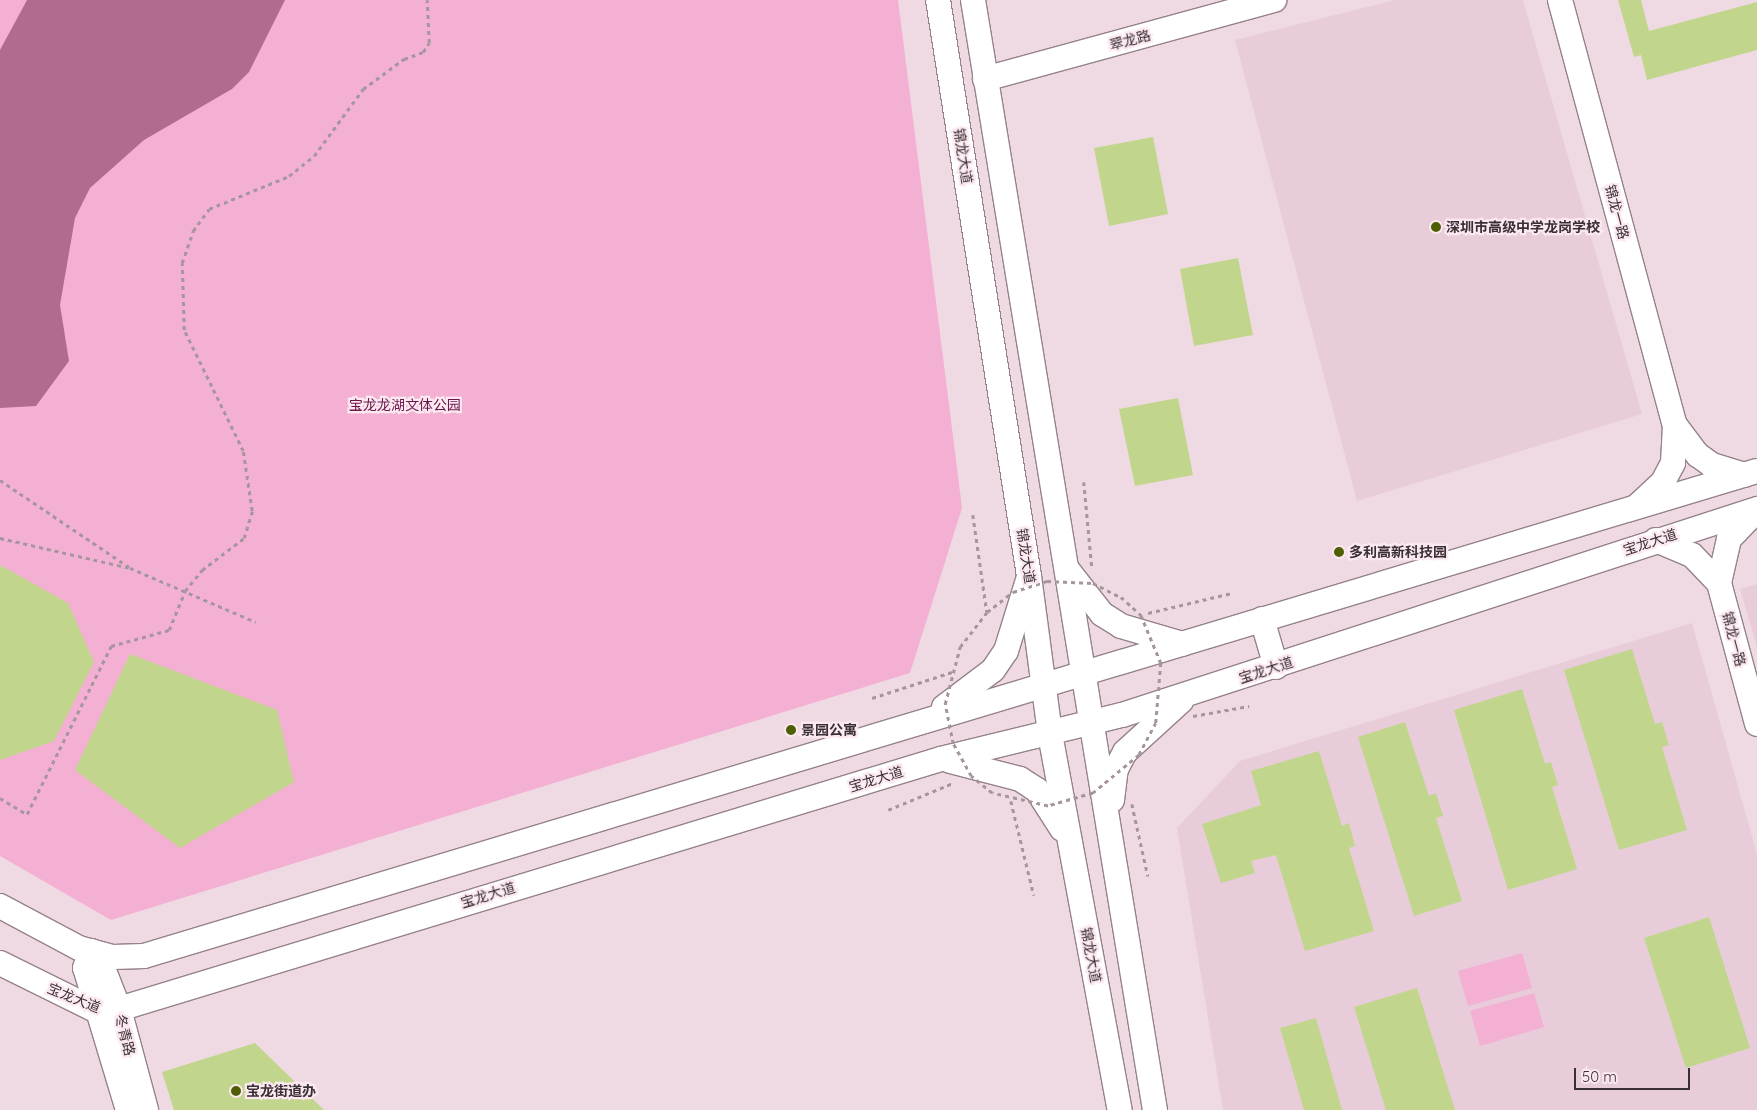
<!DOCTYPE html>
<html>
<head>
<meta charset="utf-8">
<style>
  body { margin:0 }
  #map { position:relative; width:1757px; height:1110px; overflow:hidden; background:#efdae4; font-family:Quicksand,"Noto Sans SC",sans-serif }
  div>[style] { position:absolute }
  [style*='--x'] { left:calc(var(--x)*1px); top:calc(var(--y)*1px); width:calc(var(--w)*1px); rotate:calc(var(--a)*1deg) }
  .built>* { inset:0; background:#e8ccd9 }
  .green>* { inset:0; background:#f4b0d2 }
  .water>* { inset:0; background:#b06b8f }
  .building>* { inset:0; background:#c1d68c }
  .path>* { height:2.5px; margin-top:-1.25px; transform-origin:0; background:repeating-linear-gradient(90deg,#a5959d 0 4px,transparent 0 8px) }
  .roads { filter:drop-shadow(1px 0 #95828b) drop-shadow(-1px 0 #95828b) drop-shadow(0 1px #95828b) drop-shadow(0 -1px #95828b) }
  .secondary>* { height:24px; margin:-12px; padding:0 12px; transform-origin:12px; border-radius:12px; background:#fff }
  .path-bridge>* { height:2.5px; margin-top:-1.25px; transform-origin:0; background:repeating-linear-gradient(90deg,#a5959d 0 4px,transparent 0 8px) }
  .dots>* { width:14px; height:14px; translate:-50% -50%; box-sizing:border-box; border:2px solid #fce8f1; border-radius:50% }
  span { translate:-50% -50%; white-space:nowrap; text-align:center; line-height:1.15; -webkit-text-stroke:4.5px #fce8f1; paint-order:stroke }
  .street-label { font-size:14px; color:#383034 }
  .poi-label { font-size:14px; color:#383034; font-weight:700 }
  .left { translate:0 -50%; text-align:left }
  .park-label { font-size:14px; color:#6a164a }
  .scale { position:absolute; left:1574px; top:1068px; width:116px; height:22px; box-sizing:border-box; border:2px solid #383034; border-top:0; padding-left:6px; font-size:15px; line-height:18px; white-space:nowrap; color:#383034; -webkit-text-stroke:4px #fce8f1; paint-order:stroke }
</style>
</head>
<body>
<div id="map">
  <div class="built">
    <i style="clip-path:polygon(1395px 0,1523px 0,1642px 414px,1357px 501px,1235px 40px)"></i>
    <i style="clip-path:polygon(1757px 584px,1757px 647px,1740px 589px)"></i>
    <i style="clip-path:polygon(1692px 623px,1757px 854px,1757px 1110px,1223px 1110px,1177px 828px,1240px 761px)"></i>
  </div>
  <div class="green">
    <i style="clip-path:polygon(0 0,898px 0,962px 508px,910px 673px,111px 920px,0 856px)"></i>
    <i style="clip-path:polygon(1522px 953px,1532px 988px,1468px 1006px,1458px 971px)"></i>
    <i style="clip-path:polygon(1534px 993px,1544px 1027px,1480px 1046px,1470px 1011px)"></i>
  </div>
  <div class="water">
    <i style="clip-path:polygon(27px 0,285px 0,249px 72px,232px 89px,144px 140px,90px 188px,75px 218px,60px 305px,69px 361px,36px 406px,0 408px,0 50px)"></i>
  </div>
  <div class="building">
    <i style="clip-path:polygon(1618px 0,1641px 0,1649px 31px,1757px 2px,1757px 50px,1647px 80px,1641px 55px,1634px 57px)"></i>
    <i style="clip-path:polygon(1153px 137px,1168px 214px,1109px 226px,1094px 148px)"></i>
    <i style="clip-path:polygon(1238px 258px,1253px 335px,1194px 346px,1180px 269px)"></i>
    <i style="clip-path:polygon(1178px 398px,1193px 475px,1135px 486px,1119px 409px)"></i>
    <i style="clip-path:polygon(0 565px,68px 603px,94px 662px,54px 741px,0 760px)"></i>
    <i style="clip-path:polygon(1632px 649px,1655px 724px,1662px 722px,1669px 745px,1662px 747px,1687px 830px,1619px 850px,1564px 670px)"></i>
    <i style="clip-path:polygon(130px 654px,277px 710px,294px 782px,180px 848px,75px 770px)"></i>
    <i style="clip-path:polygon(1522px 689px,1545px 764px,1551px 762px,1558px 785px,1552px 787px,1577px 869px,1508px 890px,1454px 710px)"></i>
    <i style="clip-path:polygon(1405px 722px,1429px 796px,1436px 793px,1443px 816px,1436px 818px,1462px 901px,1414px 916px,1358px 737px)"></i>
    <i style="clip-path:polygon(1319px 751px,1342px 826px,1349px 823px,1355px 846px,1349px 848px,1374px 931px,1305px 951px,1276px 855px,1251px 861px,1255px 873px,1221px 883px,1202px 824px,1261px 805px,1251px 771px)"></i>
    <i style="clip-path:polygon(1709px 917px,1750px 1048px,1686px 1068px,1644px 938px)"></i>
    <i style="clip-path:polygon(1417px 988px,1455px 1110px,1386px 1110px,1354px 1007px)"></i>
    <i style="clip-path:polygon(1316px 1018px,1342px 1110px,1304px 1110px,1280px 1028px)"></i>
    <i style="clip-path:polygon(255px 1043px,324px 1110px,174px 1110px,162px 1072px)"></i>
  </div>
  <div class="path">
    <i style="--x:0;--y:480;--w:156;--a:34"></i>
    <i style="--x:1084;--y:482;--w:86;--a:84.7"></i>
    <i style="--x:973;--y:515;--w:98;--a:81.8"></i>
    <i style="--x:0;--y:538;--w:133;--a:13"></i>
    <i style="--x:130;--y:568;--w:137;--a:23.2"></i>
    <i style="--x:1148;--y:613;--w:86;--a:-13.4"></i>
    <i style="--x:872;--y:698;--w:84;--a:-18"></i>
    <i style="--x:1193;--y:716;--w:57;--a:-10.1"></i>
    <i style="--x:0;--y:798;--w:31;--a:31"></i>
    <i style="--x:27;--y:814;--w:188;--a:-63.4"></i>
    <i style="--x:111;--y:646;--w:60;--a:-15.4"></i>
    <i style="--x:169;--y:630;--w:42;--a:-67.7"></i>
    <i style="--x:185;--y:591;--w:27;--a:-51"></i>
    <i style="--x:202;--y:570;--w:53;--a:-37.3"></i>
    <i style="--x:244;--y:538;--w:28;--a:-73"></i>
    <i style="--x:252;--y:511;--w:61;--a:-98.5"></i>
    <i style="--x:243;--y:451;--w:135;--a:-116"></i>
    <i style="--x:184;--y:330;--w:67;--a:-91.7"></i>
    <i style="--x:182;--y:263;--w:34;--a:-71"></i>
    <i style="--x:193;--y:231;--w:27;--a:-54"></i>
    <i style="--x:209;--y:209;--w:87;--a:-22.4"></i>
    <i style="--x:289;--y:176;--w:32;--a:-39"></i>
    <i style="--x:314;--y:156;--w:83;--a:-53.8"></i>
    <i style="--x:363;--y:89;--w:51;--a:-36.2"></i>
    <i style="--x:404;--y:59;--w:20;--a:-20"></i>
    <i style="--x:423;--y:52;--w:11;--a:-56"></i>
    <i style="--x:429;--y:43;--w:43;--a:-92.7"></i>
    <i style="--x:1011;--y:801;--w:97;--a:76.3"></i>
    <i style="--x:1132;--y:804;--w:74;--a:77.5"></i>
    <i style="--x:888;--y:810;--w:70;--a:-22.6"></i>
  </div>
  <div class="roads">
    <div class="secondary">
      <i style="--x:938;--y:0;--w:583;--a:81.02"></i>
      <i style="--x:1029;--y:576;--w:159;--a:82.4"></i>
      <i style="--x:1050;--y:734;--w:382;--a:79.5"></i>
      <i style="--x:973;--y:0;--w:1125;--a:80.69"></i>
      <i style="--x:1560;--y:0;--w:440;--a:74.9"></i>
      <i style="--x:1675;--y:425;--w:38;--a:93"></i>
      <i style="--x:1673;--y:463;--w:21;--a:118"></i>
      <i style="--x:1663;--y:482;--w:33;--a:137"></i>
      <i style="--x:985;--y:79;--w:300;--a:-15.3"></i>
      <i style="--x:1675;--y:425;--w:38;--a:53"></i>
      <i style="--x:1698;--y:455;--w:17;--a:36"></i>
      <i style="--x:1712;--y:465;--w:34;--a:17"></i>
      <i style="--x:1756;--y:511;--w:39;--a:134"></i>
      <i style="--x:1729;--y:539;--w:45;--a:102.8"></i>
      <i style="--x:1719;--y:583;--w:146;--a:74.9"></i>
      <i style="--x:1656;--y:540;--w:39;--a:23"></i>
      <i style="--x:1692;--y:555;--w:39;--a:46"></i>
      <i style="--x:1067;--y:569;--w:57;--a:52.1"></i>
      <i style="--x:1102;--y:614;--w:22;--a:32"></i>
      <i style="--x:1121;--y:626;--w:64;--a:16.4"></i>
      <i style="--x:1262;--y:619;--w:50;--a:73.7"></i>
      <i style="--x:944;--y:707;--w:61;--a:-37.1"></i>
      <i style="--x:993;--y:670;--w:23;--a:-56"></i>
      <i style="--x:1006;--y:651;--w:74;--a:-72.8"></i>
      <i style="--x:950;--y:761;--w:72;--a:14.4"></i>
      <i style="--x:1020;--y:779;--w:20;--a:33"></i>
      <i style="--x:1037;--y:790;--w:46;--a:57.3"></i>
      <i style="--x:1112;--y:800;--w:31;--a:-83"></i>
      <i style="--x:1116;--y:769;--w:19;--a:-62"></i>
      <i style="--x:1125;--y:752;--w:76;--a:-42.3"></i>
      <i style="--x:0;--y:906;--w:89;--a:28"></i>
      <i style="--x:79;--y:948;--w:35;--a:15"></i>
      <i style="--x:113;--y:957;--w:31;--a:-2"></i>
      <i style="--x:144;--y:956;--w:1684;--a:-16.74"></i>
      <i style="--x:0;--y:963;--w:110;--a:26.3"></i>
      <i style="--x:99;--y:1012;--w:20;--a:-9"></i>
      <i style="--x:119;--y:1009;--w:859;--a:-16.92"></i>
      <i style="--x:941;--y:759;--w:186;--a:-13.7"></i>
      <i style="--x:1122;--y:715;--w:668;--a:-17.97"></i>
      <i style="--x:128;--y:1110;--w:148;--a:-106.8"></i>
      <i style="--x:85;--y:968;--w:18;--a:-71"></i>
      <i style="--x:91;--y:951;--w:16;--a:50"></i>
      <i style="--x:101;--y:963;--w:49;--a:68.6"></i>
      <i style="--x:119;--y:1009;--w:105;--a:75"></i>
    </div>
  </div>
  <div class="path-bridge">
    <i style="--x:1047;--y:581;--w:46;--a:2.5"></i>
    <i style="--x:1093;--y:583;--w:31;--a:27"></i>
    <i style="--x:1121;--y:597;--w:27;--a:42"></i>
    <i style="--x:1141;--y:615;--w:52;--a:67.4"></i>
    <i style="--x:1161;--y:663;--w:60;--a:94.8"></i>
    <i style="--x:1156;--y:723;--w:36;--a:118"></i>
    <i style="--x:1139;--y:755;--w:60;--a:140.4"></i>
    <i style="--x:1093;--y:793;--w:47;--a:163.9"></i>
    <i style="--x:1048;--y:806;--w:57;--a:-166.9"></i>
    <i style="--x:992;--y:793;--w:27;--a:-141"></i>
    <i style="--x:971;--y:776;--w:37;--a:-119"></i>
    <i style="--x:953;--y:744;--w:41;--a:-101.3"></i>
    <i style="--x:945;--y:704;--w:59;--a:-75.3"></i>
    <i style="--x:960;--y:647;--w:44;--a:-52.4"></i>
    <i style="--x:987;--y:612;--w:33;--a:-38"></i>
    <i style="--x:1013;--y:592;--w:36;--a:-18"></i>
  </div>
  <div class="dots">
    <i style="left:1436px;top:227px;background:#4d5f02"></i>
    <i style="left:1339px;top:552px;background:#4d5f02"></i>
    <i style="left:791px;top:730px;background:#4d5f02"></i>
    <i style="left:236px;top:1091px;background:#4d5f02"></i>
  </div>
  <div class="street-label">
    <span style="left:1130px;top:40px;rotate:-15deg">翠龙路</span>
    <span style="left:963px;top:156px;rotate:81deg">锦龙大道</span>
    <span style="left:1617px;top:212px;rotate:75deg">锦龙一路</span>
    <span style="left:1650px;top:542px;rotate:-18deg">宝龙大道</span>
    <span style="left:1026px;top:556px;rotate:81deg">锦龙大道</span>
    <span style="left:1734px;top:639px;rotate:75deg">锦龙一路</span>
    <span style="left:1266px;top:670px;rotate:-18deg">宝龙大道</span>
    <span style="left:876px;top:779px;rotate:-17deg">宝龙大道</span>
    <span style="left:488px;top:895px;rotate:-17deg">宝龙大道</span>
    <span style="left:1091px;top:955px;rotate:79deg">锦龙大道</span>
    <span style="left:74px;top:998px;rotate:22deg">宝龙大道</span>
    <span style="left:125px;top:1035px;rotate:76deg">冬青路</span>
  </div>
  <div class="poi-label">
    <span class="left" style="left:1446px;top:227px">深圳市高级中学龙岗学校</span>
    <span class="left" style="left:1349px;top:552px">多利高新科技园</span>
    <span class="left" style="left:801px;top:730px">景园公寓</span>
    <span class="left" style="left:246px;top:1091px">宝龙街道办</span>
  </div>
  <div class="park-label">
    <span style="left:405px;top:405px">宝龙龙湖文体公园</span>
  </div>
  <div class="scale">50 m</div>
</div>
</body>
</html>
